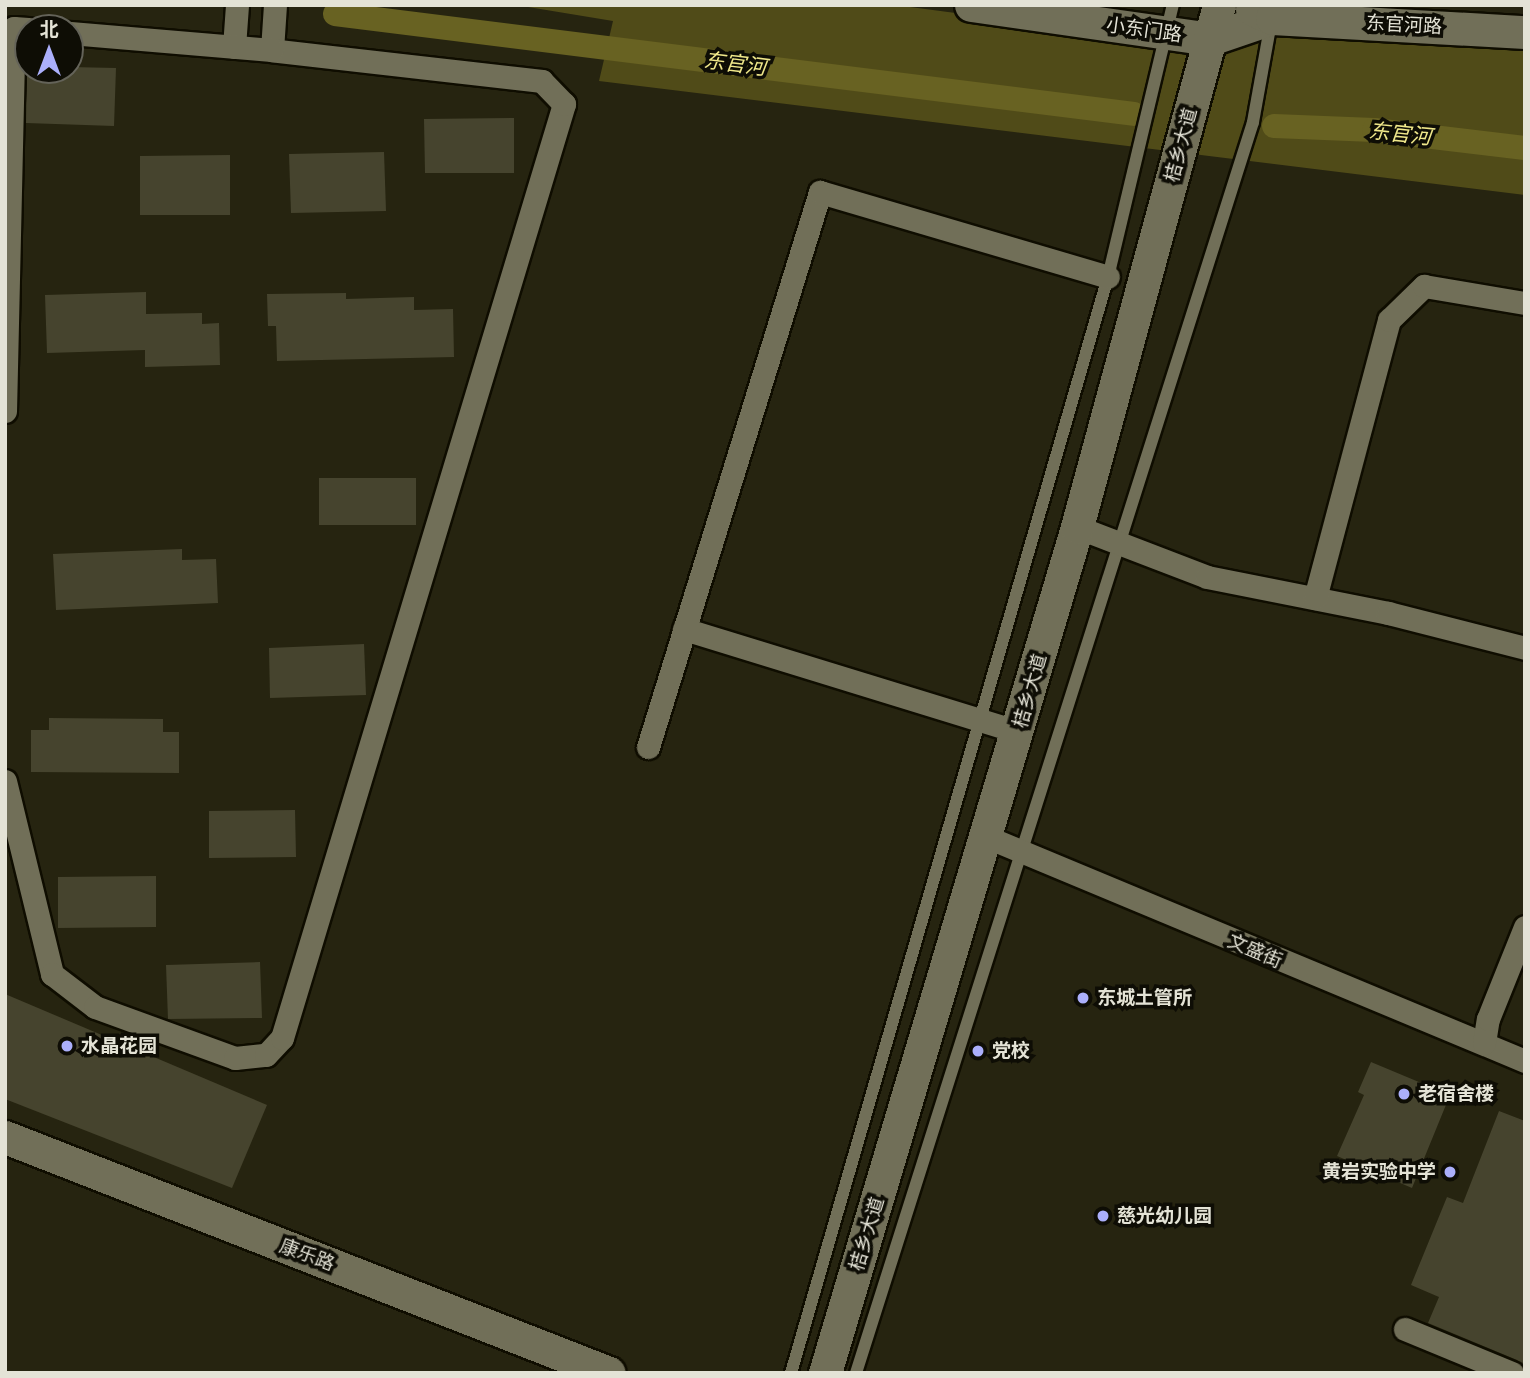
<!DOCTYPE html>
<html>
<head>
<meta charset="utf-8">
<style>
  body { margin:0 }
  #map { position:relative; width:1530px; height:1378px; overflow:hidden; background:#262410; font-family:"Roboto Serif","Noto Sans SC",serif }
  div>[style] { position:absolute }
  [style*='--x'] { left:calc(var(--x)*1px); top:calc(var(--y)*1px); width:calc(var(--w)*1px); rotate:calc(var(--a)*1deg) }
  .green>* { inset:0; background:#504b18 }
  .canal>* { height:24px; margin:-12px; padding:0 12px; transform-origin:12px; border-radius:12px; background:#686222 }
  .building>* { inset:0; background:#46442e }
  .roads { filter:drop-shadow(2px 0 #0f0d00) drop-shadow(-2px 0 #0f0d00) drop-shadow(0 2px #0f0d00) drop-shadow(0 -2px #0f0d00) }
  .lane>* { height:12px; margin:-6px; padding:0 6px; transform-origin:6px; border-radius:6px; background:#716f58 }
  .street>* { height:23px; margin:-11.5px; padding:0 11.5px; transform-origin:11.5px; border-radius:11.5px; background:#716f58 }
  .secondary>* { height:33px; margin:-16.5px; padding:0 16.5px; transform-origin:16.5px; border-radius:16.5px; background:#716f58 }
  .dots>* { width:19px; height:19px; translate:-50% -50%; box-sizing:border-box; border:4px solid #0e0d05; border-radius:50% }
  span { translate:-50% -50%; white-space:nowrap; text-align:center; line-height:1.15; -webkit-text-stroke:7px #0e0d05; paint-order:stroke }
  .street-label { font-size:19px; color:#e4e3d6 }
  .poi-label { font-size:19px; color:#e4e3d6; font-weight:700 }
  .left { translate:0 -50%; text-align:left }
  .right { translate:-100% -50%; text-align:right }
  .water-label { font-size:21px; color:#efe78a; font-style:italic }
  .frame { position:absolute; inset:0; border:7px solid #e4e3d6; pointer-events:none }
  .north { position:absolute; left:14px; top:14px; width:70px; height:70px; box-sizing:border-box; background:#0e0d05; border:2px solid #646359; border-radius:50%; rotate:0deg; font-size:19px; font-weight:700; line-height:28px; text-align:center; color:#e4e3d6 }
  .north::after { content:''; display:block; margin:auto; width:24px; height:32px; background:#abaffb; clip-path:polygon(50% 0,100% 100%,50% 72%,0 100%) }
</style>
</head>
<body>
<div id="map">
  <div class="green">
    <i style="clip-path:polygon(516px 5px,895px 5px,1139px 37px,1272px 18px,1525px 32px,1525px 195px,599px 81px,613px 21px)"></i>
  </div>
  <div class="canal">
    <i style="--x:335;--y:14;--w:805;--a:7.13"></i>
    <i style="--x:1274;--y:126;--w:100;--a:2.3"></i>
    <i style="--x:1374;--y:130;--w:152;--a:6.8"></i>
  </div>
  <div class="building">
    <i style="clip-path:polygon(70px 67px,116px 68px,114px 126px,26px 123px,27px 70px)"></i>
    <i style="clip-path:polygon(514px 118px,514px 173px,425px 173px,424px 119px)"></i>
    <i style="clip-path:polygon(384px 152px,386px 211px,291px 213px,289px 154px)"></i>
    <i style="clip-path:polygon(230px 155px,230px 215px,140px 215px,140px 156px)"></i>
    <i style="clip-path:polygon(146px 292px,146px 314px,202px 313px,202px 324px,219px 323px,220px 365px,145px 367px,145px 350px,47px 353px,45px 295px)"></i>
    <i style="clip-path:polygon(346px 293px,346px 299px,414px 297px,414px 310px,453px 309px,454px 357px,277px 361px,276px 326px,268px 326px,267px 294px)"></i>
    <i style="clip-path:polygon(319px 478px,416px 478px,416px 525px,319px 525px)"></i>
    <i style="clip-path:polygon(182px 549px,182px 560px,216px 559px,218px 603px,56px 610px,53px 554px)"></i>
    <i style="clip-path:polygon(364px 644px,366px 695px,270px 698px,269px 648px)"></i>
    <i style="clip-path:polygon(49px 718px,163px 719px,163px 732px,179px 732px,179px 773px,31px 772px,31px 730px,49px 730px)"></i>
    <i style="clip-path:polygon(295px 810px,296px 857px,209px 858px,209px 811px)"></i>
    <i style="clip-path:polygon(156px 876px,156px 927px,58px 928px,58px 877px)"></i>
    <i style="clip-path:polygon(260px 962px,262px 1018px,168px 1019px,166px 965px)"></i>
    <i style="clip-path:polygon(5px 994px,267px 1105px,232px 1188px,5px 1099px)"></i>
    <i style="clip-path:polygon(1371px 1062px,1450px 1095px,1412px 1188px,1337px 1156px,1364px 1095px,1358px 1092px)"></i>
    <i style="clip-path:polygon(1499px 1111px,1525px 1121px,1525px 1368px,1517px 1360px,1428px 1323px,1439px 1297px,1411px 1285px,1447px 1197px,1463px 1203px)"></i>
  </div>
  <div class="roads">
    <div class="lane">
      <i style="--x:791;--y:1373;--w:1141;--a:-73.87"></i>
      <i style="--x:1108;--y:277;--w:280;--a:-76.6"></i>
      <i style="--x:856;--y:1373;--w:1312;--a:-72.39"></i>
      <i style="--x:1253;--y:122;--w:102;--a:-79.8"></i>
    </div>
    <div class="street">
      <i style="--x:234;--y:47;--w:42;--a:-85.9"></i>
      <i style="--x:272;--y:50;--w:45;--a:-86.2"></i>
      <i style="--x:5;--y:411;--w:383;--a:-88.7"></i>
      <i style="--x:14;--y:28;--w:14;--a:4"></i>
      <i style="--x:1077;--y:527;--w:139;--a:21"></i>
      <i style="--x:1207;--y:577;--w:185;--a:11.2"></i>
      <i style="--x:1388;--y:613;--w:141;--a:14.3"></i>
      <i style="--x:1315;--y:598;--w:288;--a:-75.1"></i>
      <i style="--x:1389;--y:320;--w:49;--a:-44.2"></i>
      <i style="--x:1424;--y:286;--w:102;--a:9.6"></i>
      <i style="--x:684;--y:629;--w:350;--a:17.1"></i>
      <i style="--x:648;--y:747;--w:581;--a:-72.78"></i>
      <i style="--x:820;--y:192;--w:300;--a:16.4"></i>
      <i style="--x:5;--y:781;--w:199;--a:76.3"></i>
      <i style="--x:52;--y:974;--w:54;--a:37.5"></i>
      <i style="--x:95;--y:1007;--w:149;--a:20"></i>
      <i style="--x:235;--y:1058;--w:31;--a:-6"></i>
      <i style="--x:266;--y:1055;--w:23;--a:-47"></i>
      <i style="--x:282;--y:1038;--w:976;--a:-73.2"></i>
      <i style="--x:564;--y:104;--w:32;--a:-134"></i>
      <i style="--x:542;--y:81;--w:272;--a:-173.5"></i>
      <i style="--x:272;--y:50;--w:203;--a:-175.2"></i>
      <i style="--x:987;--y:837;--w:583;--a:22.6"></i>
      <i style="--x:1484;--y:1043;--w:24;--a:-81"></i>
      <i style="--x:1488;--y:1019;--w:99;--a:-68.1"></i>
      <i style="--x:1405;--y:1329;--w:116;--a:22.4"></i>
    </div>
    <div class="secondary">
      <i style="--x:971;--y:5;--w:241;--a:8.1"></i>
      <i style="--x:1210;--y:39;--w:65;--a:-18.7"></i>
      <i style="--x:1252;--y:9;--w:22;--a:24"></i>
      <i style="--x:1272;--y:18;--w:253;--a:3.2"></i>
      <i style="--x:5;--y:1137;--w:648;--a:21.34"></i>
      <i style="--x:825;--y:1373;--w:883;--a:-73.41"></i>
      <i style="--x:1077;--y:527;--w:541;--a:-74.78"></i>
    </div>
  </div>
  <div class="dots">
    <i style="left:1083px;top:998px;background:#abaffb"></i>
    <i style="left:67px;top:1046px;background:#abaffb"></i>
    <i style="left:978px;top:1051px;background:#abaffb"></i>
    <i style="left:1404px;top:1094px;background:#abaffb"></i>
    <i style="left:1450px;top:1172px;background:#abaffb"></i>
    <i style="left:1103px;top:1216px;background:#abaffb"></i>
  </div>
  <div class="street-label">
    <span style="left:1404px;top:25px;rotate:3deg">东官河路</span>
    <span style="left:1144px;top:30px;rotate:8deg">小东门路</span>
    <span style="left:1181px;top:145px;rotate:-75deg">桔乡大道</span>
    <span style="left:1030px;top:691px;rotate:-74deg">桔乡大道</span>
    <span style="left:1255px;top:951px;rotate:23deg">文盛街</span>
    <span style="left:867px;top:1234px;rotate:-73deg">桔乡大道</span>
    <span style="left:307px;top:1255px;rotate:21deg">康乐路</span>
  </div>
  <div class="poi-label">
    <span class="left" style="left:1097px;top:998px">东城土管所</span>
    <span class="left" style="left:81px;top:1046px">水晶花园</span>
    <span class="left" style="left:992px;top:1051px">党校</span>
    <span class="left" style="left:1418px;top:1094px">老宿舍楼</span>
    <span class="right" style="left:1436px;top:1172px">黄岩实验中学</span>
    <span class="left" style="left:1117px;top:1216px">慈光幼儿园</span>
  </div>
  <div class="water-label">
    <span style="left:735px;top:64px;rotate:7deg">东官河</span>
    <span style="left:1400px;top:134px;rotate:6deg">东官河</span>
  </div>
  <div class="frame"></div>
  <div class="north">北</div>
</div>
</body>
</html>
